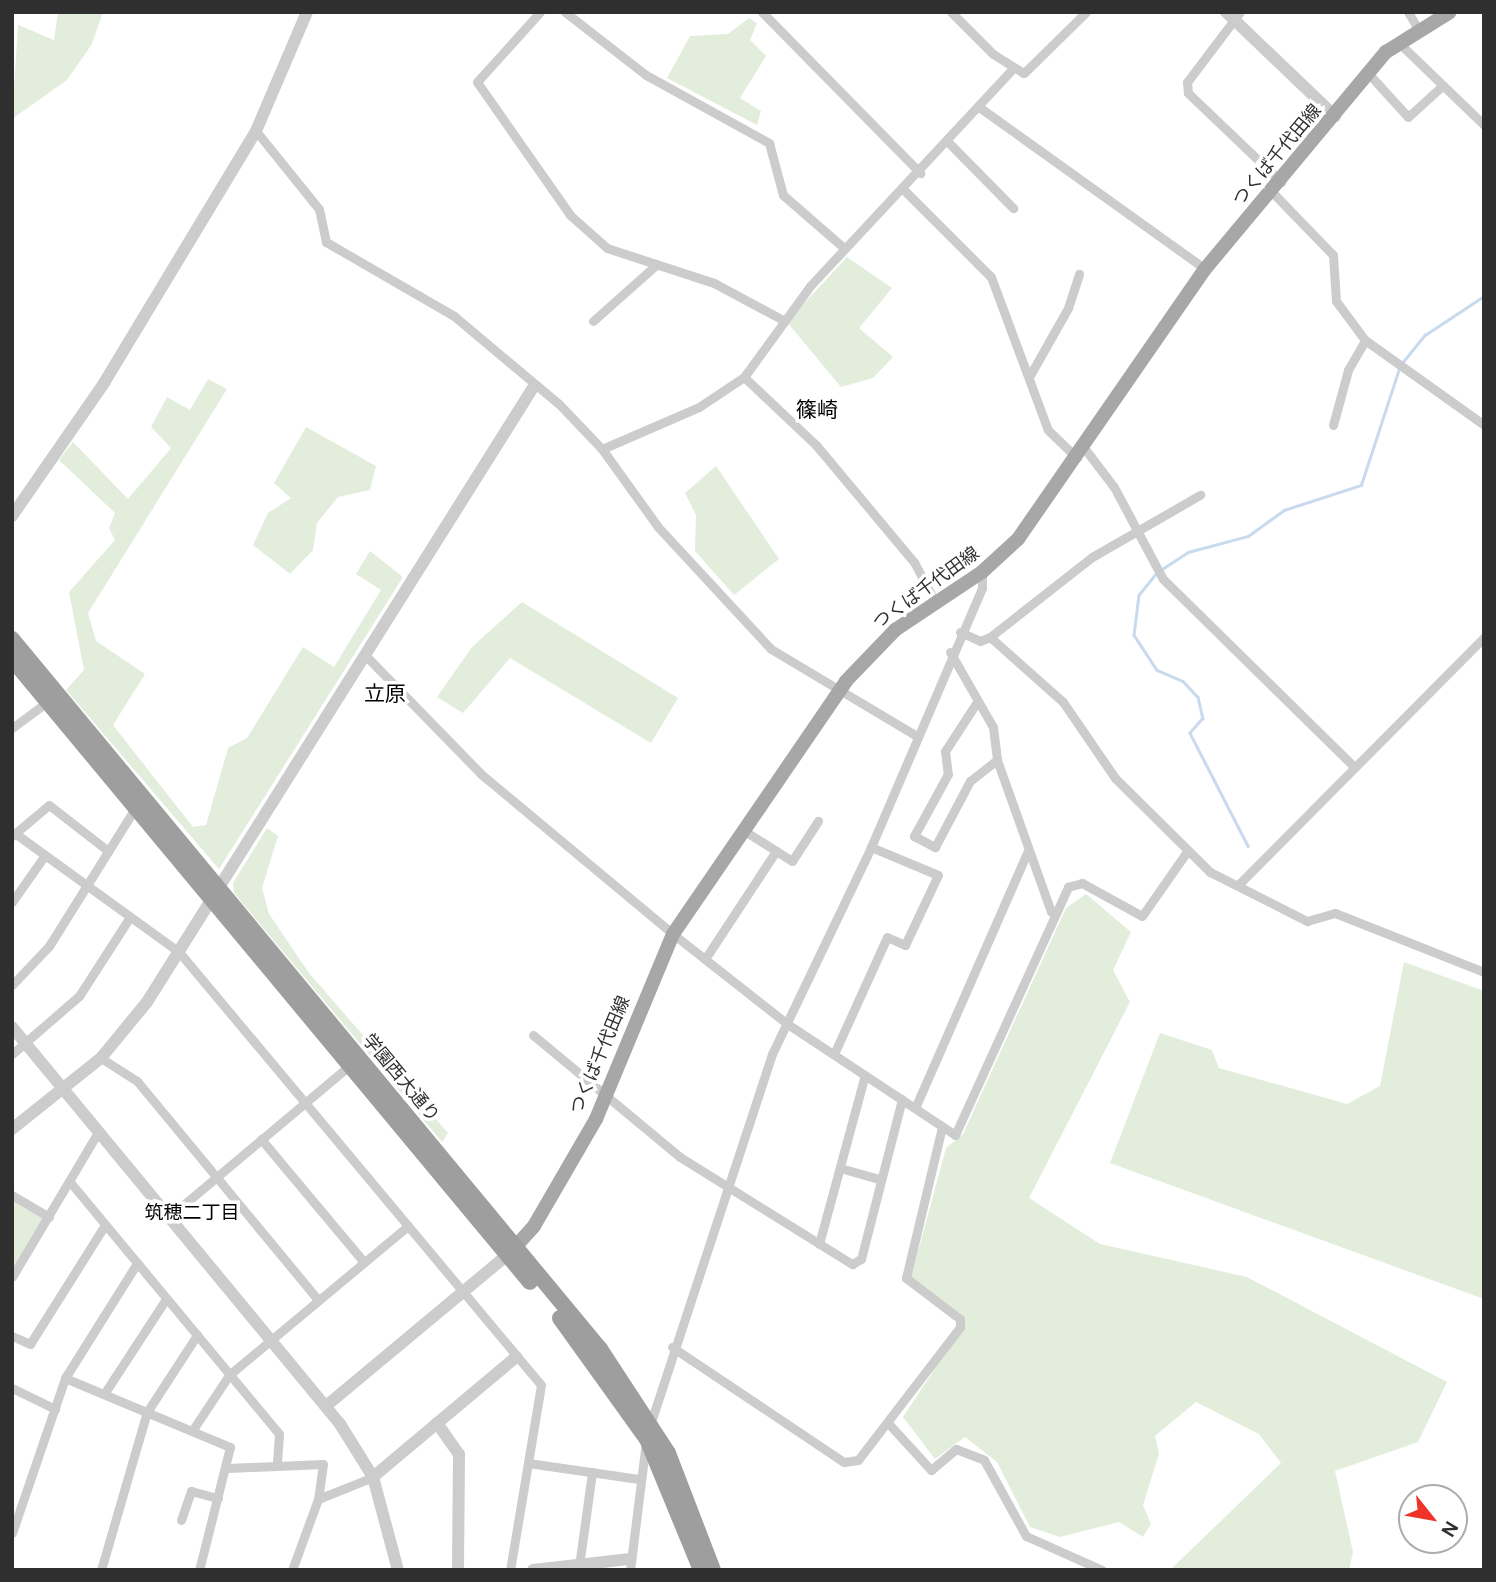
<!DOCTYPE html>
<html>
<head>
<meta charset="utf-8">
<style>
  body { margin:0 }
  #map { position:relative; width:1496px; height:1582px; overflow:hidden; background:#fff; font-family:"DM Sans","Noto Sans JP",sans-serif }
  div>[style] { position:absolute }
  [style*='--x'] { left:calc(var(--x)*1px); top:calc(var(--y)*1px); width:calc(var(--w)*1px); rotate:calc(var(--a)*1deg) }
  .green>* { inset:0; background:#e3eddc }
  .stream>* { height:2.5px; margin:-1.25px; padding:0 1.25px; transform-origin:1.25px; border-radius:1.25px; background:#c8daee }
  .minor>* { height:9px; margin:-4.5px; padding:0 4.5px; transform-origin:4.5px; border-radius:4.5px; background:#ccc }
  .tertiary>* { height:12px; margin:-6px; padding:0 6px; transform-origin:6px; border-radius:6px; background:#ccc }
  .primary>* { height:14px; margin:-7px; padding:0 7px; transform-origin:7px; border-radius:7px; background:#a7a7a7 }
  .trunk>* { height:16px; margin:-8px; padding:0 8px; transform-origin:8px; border-radius:8px; background:#9e9e9e }
  span { translate:-50% -50%; white-space:nowrap; text-align:center; line-height:1.15; -webkit-text-stroke:7px #fff; paint-order:stroke }
  .street-label { font-size:18px; color:#2f2f2f }
  .neighbourhood-label { font-size:19px; color:#000 }
  .quarter-label { font-size:21px; color:#000 }
  .frame { position:absolute; inset:0; border:14px solid #2f2f2f; pointer-events:none }
  .north { position:absolute; left:1398px; top:1484px; width:70px; height:70px; box-sizing:border-box; background:#fff; border:2px solid #acacac; border-radius:50%; rotate:121deg; font-size:19px; font-weight:700; line-height:28px; text-align:center; color:#2f2f2f }
  .north::after { content:''; display:block; margin:auto; width:24px; height:32px; background:#f03328; clip-path:polygon(50% 0,100% 100%,50% 72%,0 100%) }
</style>
</head>
<body>
<div id="map">
  <div class="green">
    <i style="clip-path:polygon(58px 12px,103px 12px,92px 44px,67px 80px,12px 119px,18px 25px,54px 40px)"></i>
    <i style="clip-path:polygon(749px 18px,757px 23px,750px 40px,766px 56px,740px 98px,761px 111px,757px 125px,667px 78px,690px 36px,728px 34px)"></i>
    <i style="clip-path:polygon(847px 257px,892px 288px,859px 328px,893px 357px,873px 378px,841px 387px,787px 322px)"></i>
    <i style="clip-path:polygon(208px 379px,227px 389px,88px 613px,96px 641px,145px 674px,113px 725px,193px 827px,206px 825px,228px 748px,247px 738px,303px 647px,334px 667px,381px 590px,356px 574px,370px 551px,403px 577px,219px 869px,66px 690px,84px 670px,69px 592px,115px 540px,109px 528px,115px 513px,59px 460px,73px 442px,128px 499px,171px 448px,151px 427px,167px 397px,190px 410px)"></i>
    <i style="clip-path:polygon(306px 427px,376px 466px,370px 490px,338px 497px,317px 523px,313px 550px,290px 574px,253px 545px,268px 513px,291px 498px,274px 483px)"></i>
    <i style="clip-path:polygon(716px 466px,779px 559px,734px 595px,695px 551px,696px 515px,685px 493px)"></i>
    <i style="clip-path:polygon(522px 602px,678px 698px,651px 743px,510px 658px,463px 713px,437px 697px,472px 647px)"></i>
    <i style="clip-path:polygon(267px 828px,278px 836px,262px 888px,269px 914px,309px 973px,448px 1133px,442px 1142px,234px 893px,233px 883px)"></i>
    <i style="clip-path:polygon(1086px 894px,1131px 932px,1113px 970px,1130px 1002px,1029px 1198px,1100px 1244px,1247px 1277px,1447px 1382px,1418px 1442px,1335px 1471px,1353px 1552px,1349px 1570px,1170px 1570px,1281px 1463px,1259px 1434px,1196px 1402px,1155px 1436px,1159px 1454px,1143px 1505px,1151px 1524px,1143px 1537px,1119px 1522px,1060px 1537px,1030px 1527px,997px 1462px,965px 1437px,935px 1459px,903px 1417px,965px 1323px,910px 1281px,946px 1148px,963px 1134px,1066px 908px)"></i>
    <i style="clip-path:polygon(1404px 962px,1484px 991px,1484px 1299px,1110px 1163px,1160px 1033px,1212px 1050px,1219px 1068px,1347px 1104px,1380px 1086px)"></i>
    <i style="clip-path:polygon(12px 1197px,47px 1214px,12px 1273px)"></i>
  </div>
  <div class="stream">
    <i style="--x:1402;--y:363;--w:36;--a:-51"></i>
    <i style="--x:1425;--y:335;--w:71;--a:-33.5"></i>
    <i style="--x:1162;--y:569;--w:31;--a:-33"></i>
    <i style="--x:1188;--y:552;--w:62;--a:-14.9"></i>
    <i style="--x:1248;--y:536;--w:44;--a:-35.8"></i>
    <i style="--x:1284;--y:510;--w:81;--a:-18"></i>
    <i style="--x:1361;--y:485;--w:122;--a:-71.9"></i>
    <i style="--x:1157;--y:573;--w:28;--a:129"></i>
    <i style="--x:1139;--y:595;--w:40;--a:97.1"></i>
    <i style="--x:1134;--y:635;--w:42;--a:56.7"></i>
    <i style="--x:1157;--y:670;--w:28;--a:23"></i>
    <i style="--x:1183;--y:681;--w:22;--a:47"></i>
    <i style="--x:1198;--y:697;--w:22;--a:77"></i>
    <i style="--x:1203;--y:718;--w:20;--a:131"></i>
    <i style="--x:1190;--y:733;--w:127;--a:62.8"></i>
  </div>
  <div class="minor">
    <i style="--x:540;--y:12;--w:94;--a:132"></i>
    <i style="--x:477;--y:82;--w:162;--a:55"></i>
    <i style="--x:570;--y:215;--w:50;--a:41.7"></i>
    <i style="--x:607;--y:248;--w:113;--a:18.1"></i>
    <i style="--x:714;--y:283;--w:78;--a:28.2"></i>
    <i style="--x:565;--y:12;--w:103;--a:37.9"></i>
    <i style="--x:646;--y:75;--w:141;--a:28.9"></i>
    <i style="--x:769;--y:143;--w:54;--a:74.9"></i>
    <i style="--x:783;--y:195;--w:81;--a:41"></i>
    <i style="--x:762;--y:12;--w:226;--a:45.5"></i>
    <i style="--x:951;--y:12;--w:59;--a:45"></i>
    <i style="--x:993;--y:54;--w:36;--a:32"></i>
    <i style="--x:1024;--y:73;--w:87;--a:-44.5"></i>
    <i style="--x:1240;--y:12;--w:88;--a:127.1"></i>
    <i style="--x:1187;--y:82;--w:11;--a:85"></i>
    <i style="--x:1188;--y:93;--w:129;--a:43.7"></i>
    <i style="--x:1408;--y:12;--w:21;--a:59"></i>
    <i style="--x:1398;--y:42;--w:120;--a:44"></i>
    <i style="--x:1368;--y:73;--w:59;--a:47.7"></i>
    <i style="--x:1408;--y:117;--w:47;--a:-42.4"></i>
    <i style="--x:979;--y:107;--w:278;--a:35.6"></i>
    <i style="--x:256;--y:131;--w:100;--a:51.1"></i>
    <i style="--x:319;--y:209;--w:34;--a:78"></i>
    <i style="--x:326;--y:242;--w:148;--a:30"></i>
    <i style="--x:454;--y:316;--w:137;--a:40"></i>
    <i style="--x:559;--y:404;--w:62;--a:46.3"></i>
    <i style="--x:602;--y:449;--w:96;--a:54.3"></i>
    <i style="--x:658;--y:527;--w:166;--a:47.2"></i>
    <i style="--x:771;--y:649;--w:168;--a:30.8"></i>
    <i style="--x:948;--y:142;--w:93;--a:45.4"></i>
    <i style="--x:904;--y:190;--w:123;--a:45"></i>
    <i style="--x:991;--y:277;--w:163;--a:69.6"></i>
    <i style="--x:1048;--y:430;--w:40;--a:44"></i>
    <i style="--x:1273;--y:193;--w:86;--a:45.9"></i>
    <i style="--x:1333;--y:255;--w:46;--a:86.3"></i>
    <i style="--x:1336;--y:301;--w:49;--a:53.4"></i>
    <i style="--x:1365;--y:340;--w:146;--a:35.5"></i>
    <i style="--x:593;--y:321;--w:84;--a:-41.6"></i>
    <i style="--x:744;--y:377;--w:99;--a:43.4"></i>
    <i style="--x:816;--y:445;--w:153;--a:50.1"></i>
    <i style="--x:914;--y:562;--w:43;--a:62.2"></i>
    <i style="--x:1029;--y:377;--w:79;--a:-60.5"></i>
    <i style="--x:1068;--y:308;--w:36;--a:-72"></i>
    <i style="--x:1333;--y:425;--w:57;--a:-74.7"></i>
    <i style="--x:1348;--y:370;--w:34;--a:-60"></i>
    <i style="--x:602;--y:449;--w:106;--a:-23.4"></i>
    <i style="--x:699;--y:407;--w:54;--a:-33.7"></i>
    <i style="--x:744;--y:377;--w:112;--a:-54"></i>
    <i style="--x:810;--y:286;--w:298;--a:-47"></i>
    <i style="--x:1085;--y:449;--w:48;--a:52.7"></i>
    <i style="--x:1114;--y:487;--w:104;--a:62"></i>
    <i style="--x:1163;--y:579;--w:268;--a:44.5"></i>
    <i style="--x:960;--y:632;--w:22;--a:24"></i>
    <i style="--x:980;--y:641;--w:11;--a:-22"></i>
    <i style="--x:990;--y:637;--w:130;--a:-38.1"></i>
    <i style="--x:1092;--y:557;--w:125;--a:-29.9"></i>
    <i style="--x:990;--y:637;--w:98;--a:41.7"></i>
    <i style="--x:1063;--y:702;--w:92;--a:55.6"></i>
    <i style="--x:1115;--y:778;--w:134;--a:44.7"></i>
    <i style="--x:1210;--y:872;--w:109;--a:26.8"></i>
    <i style="--x:1307;--y:921;--w:29;--a:-16"></i>
    <i style="--x:1335;--y:913;--w:160;--a:21.6"></i>
    <i style="--x:950;--y:652;--w:86;--a:60.2"></i>
    <i style="--x:993;--y:727;--w:33;--a:83"></i>
    <i style="--x:997;--y:760;--w:161;--a:70.4"></i>
    <i style="--x:365;--y:655;--w:166;--a:45.7"></i>
    <i style="--x:481;--y:774;--w:250;--a:39.8"></i>
    <i style="--x:673;--y:934;--w:144;--a:38.2"></i>
    <i style="--x:786;--y:1023;--w:203;--a:33.5"></i>
    <i style="--x:955;--y:1135;--w:273;--a:-65.5"></i>
    <i style="--x:1068;--y:887;--w:15;--a:-16"></i>
    <i style="--x:1082;--y:883;--w:68;--a:28.8"></i>
    <i style="--x:1142;--y:916;--w:77;--a:-55.1"></i>
    <i style="--x:977;--y:702;--w:59;--a:123.1"></i>
    <i style="--x:945;--y:751;--w:23;--a:83"></i>
    <i style="--x:948;--y:774;--w:71;--a:118.7"></i>
    <i style="--x:914;--y:836;--w:24;--a:28"></i>
    <i style="--x:935;--y:847;--w:75;--a:-62.1"></i>
    <i style="--x:970;--y:781;--w:34;--a:-38"></i>
    <i style="--x:12;--y:728;--w:49;--a:-36.6"></i>
    <i style="--x:743;--y:830;--w:58;--a:32.3"></i>
    <i style="--x:792;--y:861;--w:48;--a:-57"></i>
    <i style="--x:16;--y:834;--w:201;--a:35.9"></i>
    <i style="--x:179;--y:952;--w:564;--a:50.1"></i>
    <i style="--x:541;--y:1385;--w:188;--a:99.5"></i>
    <i style="--x:12;--y:836;--w:48;--a:-40"></i>
    <i style="--x:49;--y:805;--w:75;--a:37.9"></i>
    <i style="--x:1238;--y:885;--w:349;--a:-45.2"></i>
    <i style="--x:12;--y:902;--w:57;--a:-54.9"></i>
    <i style="--x:705;--y:959;--w:129;--a:-56.7"></i>
    <i style="--x:12;--y:985;--w:54;--a:-46.5"></i>
    <i style="--x:49;--y:946;--w:164;--a:-58"></i>
    <i style="--x:533;--y:1035;--w:191;--a:39.7"></i>
    <i style="--x:680;--y:1157;--w:203;--a:31.9"></i>
    <i style="--x:852;--y:1264;--w:10;--a:-29"></i>
    <i style="--x:861;--y:1259;--w:165;--a:-75.6"></i>
    <i style="--x:12;--y:1054;--w:89;--a:-40.9"></i>
    <i style="--x:79;--y:996;--w:94;--a:-57.2"></i>
    <i style="--x:834;--y:1054;--w:128;--a:-65.6"></i>
    <i style="--x:887;--y:937;--w:20;--a:24"></i>
    <i style="--x:905;--y:945;--w:77;--a:-64.8"></i>
    <i style="--x:938;--y:875;--w:73;--a:-157.3"></i>
    <i style="--x:101;--y:1058;--w:43;--a:32.6"></i>
    <i style="--x:137;--y:1081;--w:284;--a:50.4"></i>
    <i style="--x:915;--y:1108;--w:279;--a:-66.3"></i>
    <i style="--x:261;--y:1139;--w:160;--a:50.1"></i>
    <i style="--x:840;--y:1168;--w:41;--a:15.8"></i>
    <i style="--x:70;--y:1182;--w:327;--a:50.3"></i>
    <i style="--x:279;--y:1434;--w:31;--a:94"></i>
    <i style="--x:12;--y:1195;--w:43;--a:30.7"></i>
    <i style="--x:169;--y:1217;--w:236;--a:-40"></i>
    <i style="--x:819;--y:1244;--w:175;--a:-74.8"></i>
    <i style="--x:12;--y:1277;--w:169;--a:-59.3"></i>
    <i style="--x:12;--y:1336;--w:20;--a:24"></i>
    <i style="--x:30;--y:1344;--w:141;--a:-57.8"></i>
    <i style="--x:672;--y:1347;--w:207;--a:33.8"></i>
    <i style="--x:844;--y:1462;--w:14;--a:-8"></i>
    <i style="--x:858;--y:1460;--w:168;--a:-52.5"></i>
    <i style="--x:960;--y:1327;--w:8;--a:-90"></i>
    <i style="--x:960;--y:1319;--w:68;--a:-142.8"></i>
    <i style="--x:906;--y:1278;--w:155;--a:-76.6"></i>
    <i style="--x:65;--y:1378;--w:179;--a:22.7"></i>
    <i style="--x:230;--y:1447;--w:127;--a:104.1"></i>
    <i style="--x:12;--y:1388;--w:48;--a:26"></i>
    <i style="--x:104;--y:1394;--w:113;--a:-56.9"></i>
    <i style="--x:888;--y:1423;--w:64;--a:47.5"></i>
    <i style="--x:931;--y:1470;--w:33;--a:-40"></i>
    <i style="--x:956;--y:1449;--w:30;--a:21"></i>
    <i style="--x:984;--y:1460;--w:87;--a:61.1"></i>
    <i style="--x:1026;--y:1536;--w:83;--a:24.1"></i>
    <i style="--x:650;--y:1425;--w:391;--a:-71.8"></i>
    <i style="--x:772;--y:1054;--w:229;--a:-64.4"></i>
    <i style="--x:871;--y:847;--w:282;--a:-66.8"></i>
    <i style="--x:982;--y:588;--w:16;--a:-90"></i>
    <i style="--x:192;--y:1431;--w:67;--a:-56.5"></i>
    <i style="--x:229;--y:1375;--w:233;--a:-39.8"></i>
    <i style="--x:528;--y:1463;--w:112;--a:8.2"></i>
    <i style="--x:228;--y:1468;--w:95;--a:-2.4"></i>
    <i style="--x:323;--y:1464;--w:35;--a:98"></i>
    <i style="--x:318;--y:1499;--w:76;--a:110.1"></i>
    <i style="--x:318;--y:1499;--w:59;--a:-21.8"></i>
    <i style="--x:181;--y:1520;--w:31;--a:-71"></i>
    <i style="--x:191;--y:1491;--w:28;--a:15"></i>
    <i style="--x:12;--y:1533;--w:164;--a:-71.1"></i>
    <i style="--x:65;--y:1378;--w:136;--a:-57.9"></i>
    <i style="--x:579;--y:1566;--w:95;--a:-82.1"></i>
    <i style="--x:101;--y:1570;--w:165;--a:-73.8"></i>
    <i style="--x:147;--y:1412;--w:92;--a:-57"></i>
    <i style="--x:630;--y:1570;--w:129;--a:-82.9"></i>
  </div>
  <div class="tertiary">
    <i style="--x:1226;--y:12;--w:151;--a:43.7"></i>
    <i style="--x:12;--y:516;--w:162;--a:-55.3"></i>
    <i style="--x:104;--y:383;--w:294;--a:-58.9"></i>
    <i style="--x:256;--y:131;--w:129;--a:-66.8"></i>
    <i style="--x:12;--y:1027;--w:515;--a:50.44"></i>
    <i style="--x:340;--y:1424;--w:62;--a:58.1"></i>
    <i style="--x:373;--y:1477;--w:96;--a:75"></i>
    <i style="--x:12;--y:1129;--w:114;--a:-38.6"></i>
    <i style="--x:101;--y:1058;--w:72;--a:-50.6"></i>
    <i style="--x:147;--y:1002;--w:727;--a:-57.86"></i>
    <i style="--x:326;--y:1406;--w:236;--a:-39.8"></i>
    <i style="--x:437;--y:1423;--w:38;--a:55"></i>
    <i style="--x:459;--y:1454;--w:116;--a:90.5"></i>
    <i style="--x:373;--y:1477;--w:187;--a:-40"></i>
    <i style="--x:533;--y:1570;--w:98;--a:-6.5"></i>
  </div>
  <div class="primary">
    <i style="--x:508;--y:1255;--w:39;--a:-48"></i>
    <i style="--x:534;--y:1226;--w:124;--a:-59.9"></i>
    <i style="--x:596;--y:1119;--w:200;--a:-67.4"></i>
    <i style="--x:673;--y:934;--w:306;--a:-55.6"></i>
    <i style="--x:846;--y:681;--w:71;--a:-46.1"></i>
    <i style="--x:895;--y:630;--w:105;--a:-33.7"></i>
    <i style="--x:982;--y:572;--w:49;--a:-42.5"></i>
    <i style="--x:1018;--y:539;--w:328;--a:-55.3"></i>
    <i style="--x:1205;--y:269;--w:283;--a:-50.2"></i>
    <i style="--x:1386;--y:52;--w:75;--a:-32"></i>
  </div>
  <div class="trunk">
    <i style="--x:12;--y:639;--w:922;--a:50.37"></i>
    <i style="--x:600;--y:1349;--w:124;--a:56.8"></i>
    <i style="--x:668;--y:1453;--w:125;--a:69"></i>
    <i style="--x:12;--y:659;--w:810;--a:50.26"></i>
    <i style="--x:560;--y:1318;--w:149;--a:54.3"></i>
    <i style="--x:647;--y:1439;--w:142;--a:67.6"></i>
  </div>
  <div class="street-label">
    <span style="left:1277px;top:155px;rotate:-50deg">つくば千代田線</span>
    <span style="left:926px;top:588px;rotate:-36deg">つくば千代田線</span>
    <span style="left:600px;top:1055px;rotate:-67deg">つくば千代田線</span>
    <span style="left:401px;top:1078px;rotate:50deg">学園西大通り</span>
  </div>
  <div class="neighbourhood-label">
    <span style="left:192px;top:1213px">筑穂二丁目</span>
  </div>
  <div class="quarter-label">
    <span style="left:817px;top:410px">篠崎</span>
    <span style="left:385px;top:694px">立原</span>
  </div>
  <div class="frame"></div>
  <div class="north">N</div>
</div>
</body>
</html>
